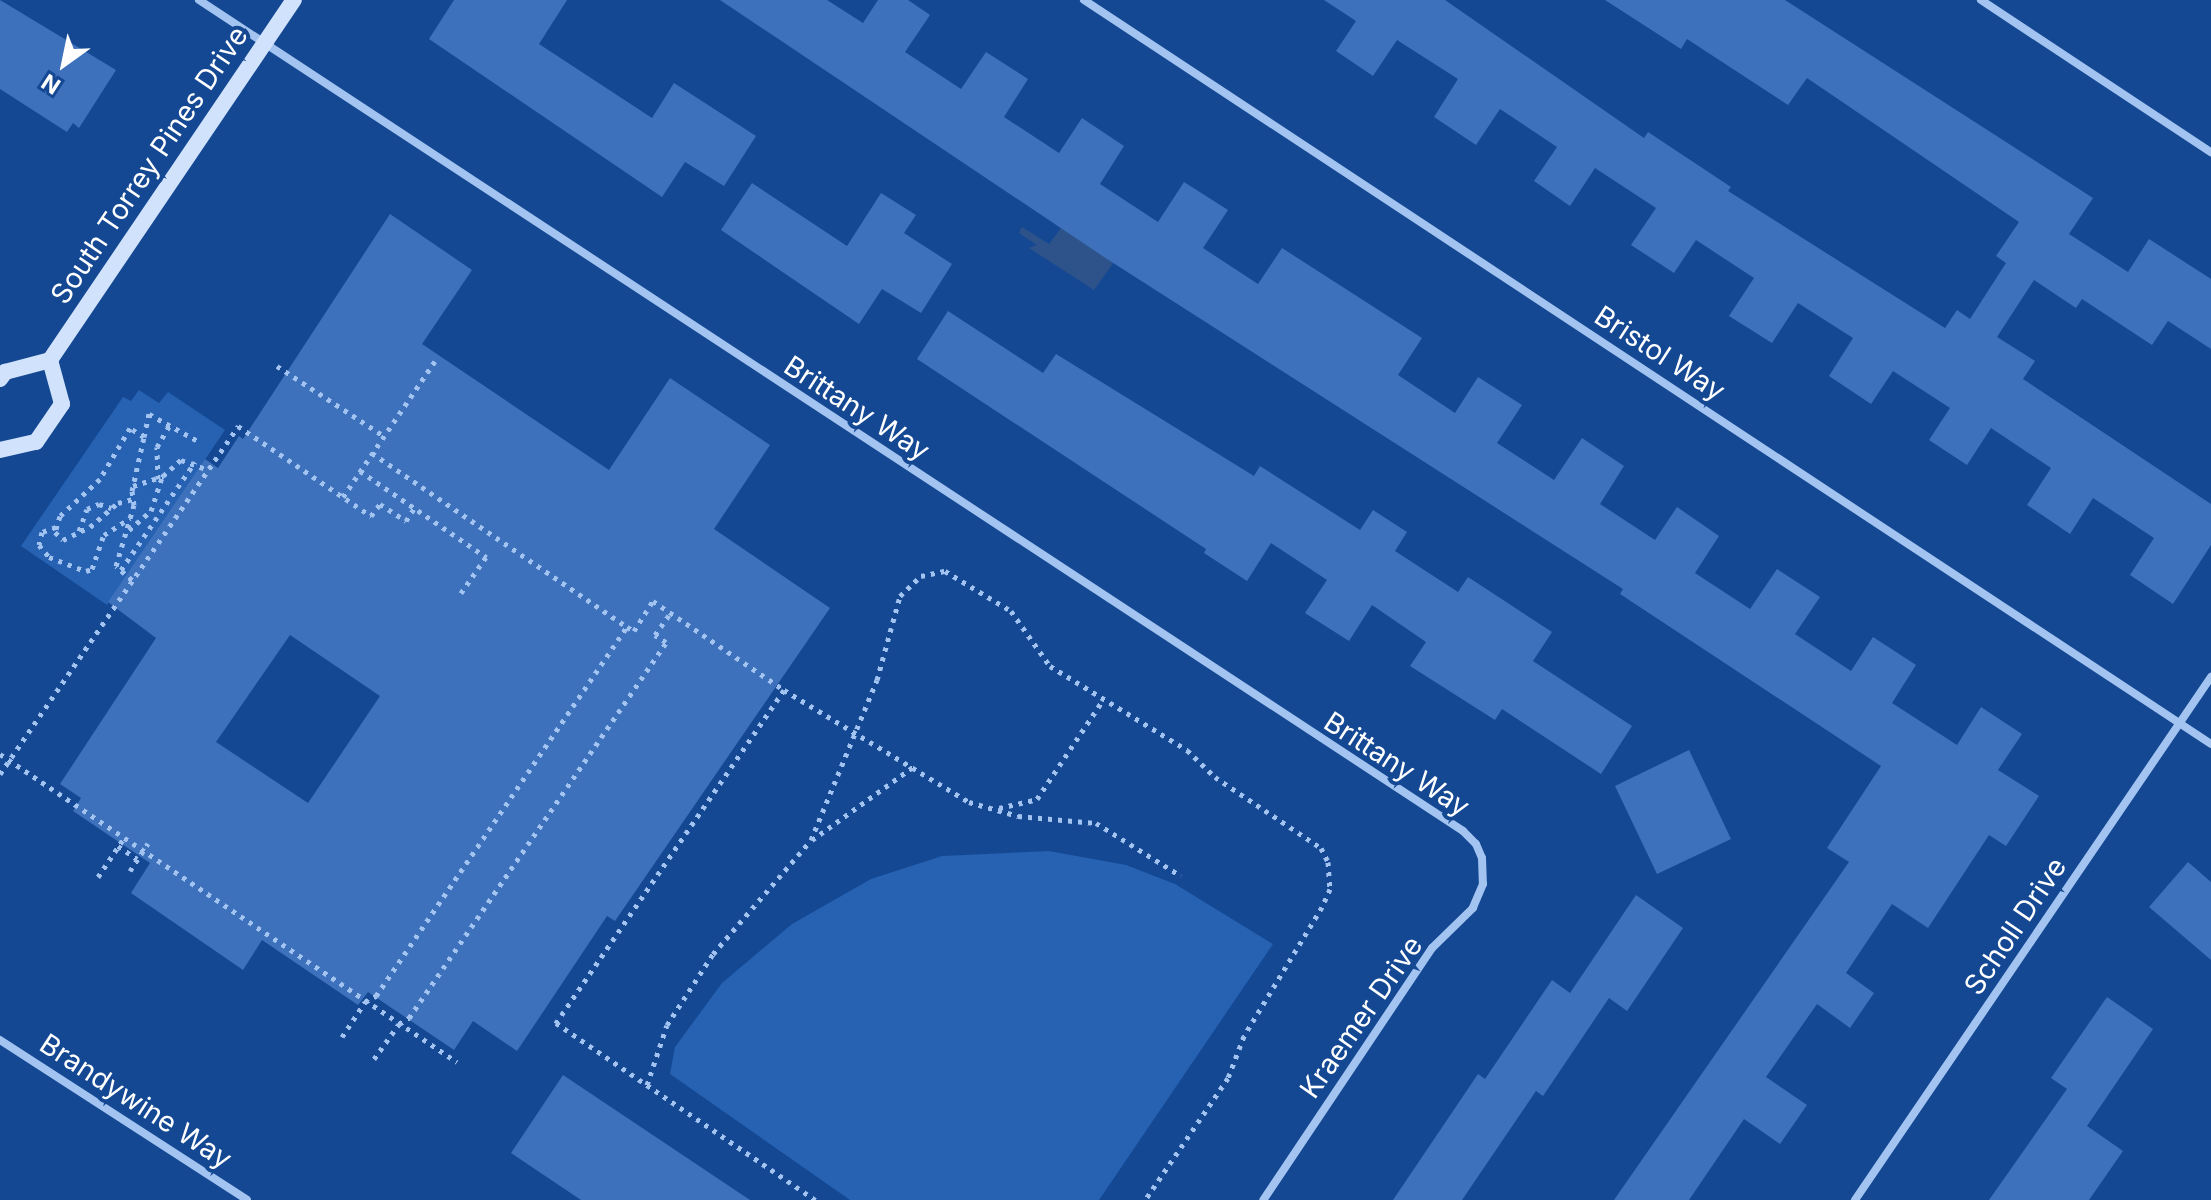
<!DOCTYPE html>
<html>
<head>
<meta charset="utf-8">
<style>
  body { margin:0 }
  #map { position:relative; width:2211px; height:1200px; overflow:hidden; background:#144893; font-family:Inter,sans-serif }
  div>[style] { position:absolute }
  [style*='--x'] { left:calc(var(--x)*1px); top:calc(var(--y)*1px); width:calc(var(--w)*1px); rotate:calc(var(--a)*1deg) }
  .green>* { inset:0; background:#2661b2 }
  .water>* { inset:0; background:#2d538a }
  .building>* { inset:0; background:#3d71bb }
  .path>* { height:5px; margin-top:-2.5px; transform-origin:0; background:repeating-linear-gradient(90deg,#a3c4f1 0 4px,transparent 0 10px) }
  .minor>* { height:8px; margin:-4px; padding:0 4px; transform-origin:4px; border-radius:4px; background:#a3c4f1 }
  .secondary>* { height:16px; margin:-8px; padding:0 8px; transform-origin:8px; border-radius:8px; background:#d1e2fc }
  span { translate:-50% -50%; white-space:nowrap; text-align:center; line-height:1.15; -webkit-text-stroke:8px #144893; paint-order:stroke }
  .street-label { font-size:28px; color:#fff }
  .north { position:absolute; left:24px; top:24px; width:80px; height:80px; -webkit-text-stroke:6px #144893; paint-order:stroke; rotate:213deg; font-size:22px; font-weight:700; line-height:32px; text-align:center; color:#fff }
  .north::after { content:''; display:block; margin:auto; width:28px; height:36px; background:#fff; clip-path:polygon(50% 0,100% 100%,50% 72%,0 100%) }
</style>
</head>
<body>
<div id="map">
  <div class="green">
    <i style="clip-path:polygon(139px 390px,159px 403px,168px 392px,225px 430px,107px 605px,21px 546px,123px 397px,131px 401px)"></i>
    <i style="clip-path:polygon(1049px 851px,1126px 865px,1175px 884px,1273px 944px,1099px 1200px,850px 1200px,670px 1074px,675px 1047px,722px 983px,792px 924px,871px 879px,942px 856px)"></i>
  </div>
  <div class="water">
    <i style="clip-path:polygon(1022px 227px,1049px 244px,1061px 228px,1114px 262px,1094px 290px,1029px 248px,1037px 245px,1019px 233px)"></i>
  </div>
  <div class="building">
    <i style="clip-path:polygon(0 0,116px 70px,79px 128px,73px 123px,67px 132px,0 89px)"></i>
    <i style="clip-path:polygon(454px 0,567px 0,539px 44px,652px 118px,674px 83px,756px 136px,724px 186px,685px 162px,662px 197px,429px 39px)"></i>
    <i style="clip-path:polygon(720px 0,827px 0,863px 23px,878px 0,908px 0,930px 15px,905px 52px,961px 89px,986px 52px,1028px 79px,1004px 117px,1059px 153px,1082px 118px,1124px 146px,1100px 184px,1158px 222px,1184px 182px,1228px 210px,1203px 248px,1258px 284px,1282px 248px,1422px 338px,1398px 375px,1455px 413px,1478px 377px,1522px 405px,1497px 443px,1554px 480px,1582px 438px,1624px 466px,1600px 504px,1655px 540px,1677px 507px,1719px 536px,1695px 573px,1750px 609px,1777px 569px,1820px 597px,1795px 634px,1851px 671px,1873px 637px,1916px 665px,1892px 703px,1957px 745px,1981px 707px,2022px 734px,1998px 770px,2039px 796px,2006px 846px,1989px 835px,1928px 928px,1892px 904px,1846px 973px,1874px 993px,1850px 1028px,1817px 1004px,1766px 1077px,1807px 1105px,1780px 1144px,1744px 1119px,1689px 1200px,1614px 1200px,1849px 862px,1827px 848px,1881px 766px,1620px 594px,1623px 589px,1107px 259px)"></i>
    <i style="clip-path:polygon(1324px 0,1445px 0,1644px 138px,1648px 132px,1731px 187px,1728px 191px,1945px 328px,1957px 310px,1970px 319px,2006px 263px,1996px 256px,2019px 222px,1807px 78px,1788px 105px,1687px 39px,1681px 49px,1605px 0,1785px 0,2093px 198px,2069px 234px,2128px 272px,2149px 239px,2211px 279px,2211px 349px,2168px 321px,2152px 345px,2082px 299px,2076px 308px,2034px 280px,1997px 337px,2035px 361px,2023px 379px,2211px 504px,2211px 545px,2173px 604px,2130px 575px,2154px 538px,2093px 498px,2070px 534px,2027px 505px,2051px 468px,1991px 428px,1967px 465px,1929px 440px,1950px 408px,1893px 371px,1871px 404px,1829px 376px,1853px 338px,1798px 303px,1772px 343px,1729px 316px,1754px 278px,1696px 240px,1674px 273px,1631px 245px,1656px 208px,1595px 168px,1570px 206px,1534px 181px,1557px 147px,1500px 109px,1476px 145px,1434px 117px,1458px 79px,1397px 40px,1373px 76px,1336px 51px,1356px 21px)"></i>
    <i style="clip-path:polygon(752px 183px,847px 246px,881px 193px,916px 215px,904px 233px,952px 264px,921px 313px,882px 289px,859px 324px,721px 230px)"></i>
    <i style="clip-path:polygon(evenodd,390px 214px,472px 270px,422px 344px,609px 470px,670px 378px,770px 445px,714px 529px,830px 608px,615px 921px,607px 916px,517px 1051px,473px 1021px,454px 1050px,368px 992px,358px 1005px,262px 940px,243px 970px,131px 893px,150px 863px,73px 811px,81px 798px,60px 784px,156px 638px,108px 602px,205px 459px,218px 468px,239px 436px,243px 439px,390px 214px,290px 635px,380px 696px,308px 803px,216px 742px,290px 635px)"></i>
    <i style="clip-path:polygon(948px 311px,1043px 373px,1056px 354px,1254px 476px,1260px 466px,1360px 530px,1373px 510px,1407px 532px,1395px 551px,1458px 592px,1468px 577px,1552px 632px,1533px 661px,1632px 726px,1601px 774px,1502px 709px,1495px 720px,1410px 666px,1426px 642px,1372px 605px,1349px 641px,1305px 613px,1327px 580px,1271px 543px,1247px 581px,1204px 553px,1206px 549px,917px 359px)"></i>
    <i style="clip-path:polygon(1689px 750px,1731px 839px,1657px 874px,1615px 786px)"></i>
    <i style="clip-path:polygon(2188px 862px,2211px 882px,2211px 960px,2149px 907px)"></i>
    <i style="clip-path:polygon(1636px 895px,1683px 928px,1627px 1011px,1609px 998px,1543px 1096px,1536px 1091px,1462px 1200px,1393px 1200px,1478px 1074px,1485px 1079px,1552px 980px,1570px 993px)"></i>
    <i style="clip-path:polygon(2107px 997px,2153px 1029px,2087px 1126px,2123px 1151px,2089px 1200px,1989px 1200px,2067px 1089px,2051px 1078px)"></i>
    <i style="clip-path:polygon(563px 1075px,750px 1200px,581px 1200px,511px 1153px)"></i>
  </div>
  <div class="path">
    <i style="--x:277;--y:366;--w:128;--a:33.2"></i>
    <i style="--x:144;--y:437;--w:24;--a:-78"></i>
    <i style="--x:149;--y:414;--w:56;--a:28.9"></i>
    <i style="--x:372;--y:453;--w:309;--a:34.3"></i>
    <i style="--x:360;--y:471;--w:153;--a:34.3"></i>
    <i style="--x:486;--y:557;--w:44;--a:124.8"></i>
    <i style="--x:158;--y:479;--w:32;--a:-92"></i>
    <i style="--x:157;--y:447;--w:28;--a:-60"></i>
    <i style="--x:133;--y:486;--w:32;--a:-18"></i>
    <i style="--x:163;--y:476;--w:24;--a:-42"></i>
    <i style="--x:181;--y:460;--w:29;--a:20"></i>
    <i style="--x:343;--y:497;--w:164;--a:-55.9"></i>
    <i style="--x:56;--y:527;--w:15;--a:160"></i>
    <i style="--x:42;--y:532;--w:13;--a:103"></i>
    <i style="--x:39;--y:545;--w:16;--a:50"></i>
    <i style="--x:49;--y:557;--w:40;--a:21"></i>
    <i style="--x:86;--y:571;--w:6;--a:-18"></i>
    <i style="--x:92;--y:569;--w:36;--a:-71"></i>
    <i style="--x:104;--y:535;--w:31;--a:-33"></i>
    <i style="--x:129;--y:530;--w:29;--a:-41"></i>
    <i style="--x:151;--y:511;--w:36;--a:-72"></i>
    <i style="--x:79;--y:531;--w:23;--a:-70"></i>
    <i style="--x:87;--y:509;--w:13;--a:-23"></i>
    <i style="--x:99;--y:504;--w:13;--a:18"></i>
    <i style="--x:121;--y:570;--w:131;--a:-55.6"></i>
    <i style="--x:132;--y:580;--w:21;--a:-139"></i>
    <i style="--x:116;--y:566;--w:64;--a:-73.6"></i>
    <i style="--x:134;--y:505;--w:14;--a:-98"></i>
    <i style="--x:132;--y:491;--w:55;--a:-77.5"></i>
    <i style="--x:144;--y:437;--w:17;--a:-147"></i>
    <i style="--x:130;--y:428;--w:59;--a:120.5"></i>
    <i style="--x:100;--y:479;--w:54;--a:137.2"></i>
    <i style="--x:60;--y:516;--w:17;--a:107"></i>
    <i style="--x:55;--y:532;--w:11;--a:45"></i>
    <i style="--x:63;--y:540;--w:30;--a:-26"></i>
    <i style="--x:90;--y:527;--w:37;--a:-41"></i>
    <i style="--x:118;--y:503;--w:16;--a:-15"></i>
    <i style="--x:784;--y:690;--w:404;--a:124.4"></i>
    <i style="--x:556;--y:1023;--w:314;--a:34.3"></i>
    <i style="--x:0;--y:754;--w:551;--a:33.98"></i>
    <i style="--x:0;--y:774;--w:422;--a:-55.6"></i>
    <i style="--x:238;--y:426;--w:161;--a:34.1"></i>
    <i style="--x:371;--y:516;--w:15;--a:-53"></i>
    <i style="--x:380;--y:504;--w:31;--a:33"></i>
    <i style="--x:406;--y:521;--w:17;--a:-57"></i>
    <i style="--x:999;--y:808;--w:39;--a:-13"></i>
    <i style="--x:1037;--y:799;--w:119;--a:-56.3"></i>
    <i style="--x:812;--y:840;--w:125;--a:-35.9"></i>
    <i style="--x:118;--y:846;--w:23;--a:34"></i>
    <i style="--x:130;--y:871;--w:33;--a:-57"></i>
    <i style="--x:98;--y:877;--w:47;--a:-56.3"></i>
    <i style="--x:342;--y:1037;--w:42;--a:-56.7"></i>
    <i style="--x:365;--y:1002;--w:13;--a:-29"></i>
    <i style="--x:376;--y:996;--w:446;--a:-55.8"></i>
    <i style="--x:627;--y:627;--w:8;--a:30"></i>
    <i style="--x:634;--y:631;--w:36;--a:-58"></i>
    <i style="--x:653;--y:601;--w:158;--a:34.2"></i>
    <i style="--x:784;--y:690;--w:216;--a:31.2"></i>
    <i style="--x:969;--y:802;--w:51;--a:15.9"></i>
    <i style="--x:1018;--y:816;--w:78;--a:5.1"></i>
    <i style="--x:1096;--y:823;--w:100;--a:31.9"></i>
    <i style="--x:374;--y:1059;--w:43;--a:-54.5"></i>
    <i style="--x:399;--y:1024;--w:12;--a:-31"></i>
    <i style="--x:409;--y:1018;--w:455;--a:-55.6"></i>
    <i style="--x:666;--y:642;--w:13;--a:-148"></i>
    <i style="--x:655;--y:635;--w:28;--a:-55"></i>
    <i style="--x:647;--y:1085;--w:63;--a:-71.6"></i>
    <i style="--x:667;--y:1025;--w:85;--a:-57.1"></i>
    <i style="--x:713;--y:954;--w:150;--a:-49.3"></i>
    <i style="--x:811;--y:840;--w:173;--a:-67.6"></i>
    <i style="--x:877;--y:680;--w:87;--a:-74.7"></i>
    <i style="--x:900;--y:596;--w:29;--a:-44"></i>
    <i style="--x:921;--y:576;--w:25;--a:-12"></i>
    <i style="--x:945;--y:571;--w:77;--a:31.2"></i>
    <i style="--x:1011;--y:611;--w:67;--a:54.7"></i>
    <i style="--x:1050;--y:666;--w:161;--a:31.5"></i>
    <i style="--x:1187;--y:750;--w:39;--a:44"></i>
    <i style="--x:1215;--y:777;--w:128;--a:33.8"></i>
    <i style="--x:1321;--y:848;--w:16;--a:63"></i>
    <i style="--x:1328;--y:862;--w:27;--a:86"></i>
    <i style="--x:1330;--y:889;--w:20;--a:114"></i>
    <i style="--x:1322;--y:907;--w:151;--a:121.2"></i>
    <i style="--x:1244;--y:1036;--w:45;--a:110.9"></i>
    <i style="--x:1228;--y:1078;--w:148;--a:124.2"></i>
  </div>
  <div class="minor">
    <i style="--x:199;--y:0;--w:1513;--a:33.32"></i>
    <i style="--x:1463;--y:831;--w:18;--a:45"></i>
    <i style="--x:1476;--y:844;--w:15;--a:67"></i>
    <i style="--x:1482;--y:858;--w:26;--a:88"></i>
    <i style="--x:1483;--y:884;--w:26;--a:113"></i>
    <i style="--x:1473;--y:908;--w:57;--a:135.7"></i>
    <i style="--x:1432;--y:948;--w:303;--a:123.8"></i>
    <i style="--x:1084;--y:0;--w:1350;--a:33.43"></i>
    <i style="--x:1981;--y:0;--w:276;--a:33.5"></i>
    <i style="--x:0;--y:1040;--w:294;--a:32.9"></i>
    <i style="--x:1855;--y:1200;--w:633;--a:-55.76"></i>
  </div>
  <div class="secondary">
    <i style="--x:0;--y:379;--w:9;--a:-54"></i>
    <i style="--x:5;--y:372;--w:47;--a:-14.9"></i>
    <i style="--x:50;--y:360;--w:435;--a:-55.9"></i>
    <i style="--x:0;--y:450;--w:37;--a:-13"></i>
    <i style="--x:36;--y:442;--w:46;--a:-55.6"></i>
    <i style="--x:62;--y:404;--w:46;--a:-105.3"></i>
  </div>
  <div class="street-label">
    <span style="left:149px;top:165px;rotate:-56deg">South Torrey Pines Drive</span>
    <span style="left:1660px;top:353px;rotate:33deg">Bristol Way</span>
    <span style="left:857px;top:408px;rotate:33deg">Brittany Way</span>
    <span style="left:1397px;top:764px;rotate:33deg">Brittany Way</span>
    <span style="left:2015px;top:926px;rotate:-56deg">Scholl Drive</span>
    <span style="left:1361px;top:1017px;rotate:-55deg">Kraemer Drive</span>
    <span style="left:136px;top:1101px;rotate:33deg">Brandywine Way</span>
  </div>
  <div class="north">N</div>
</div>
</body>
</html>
